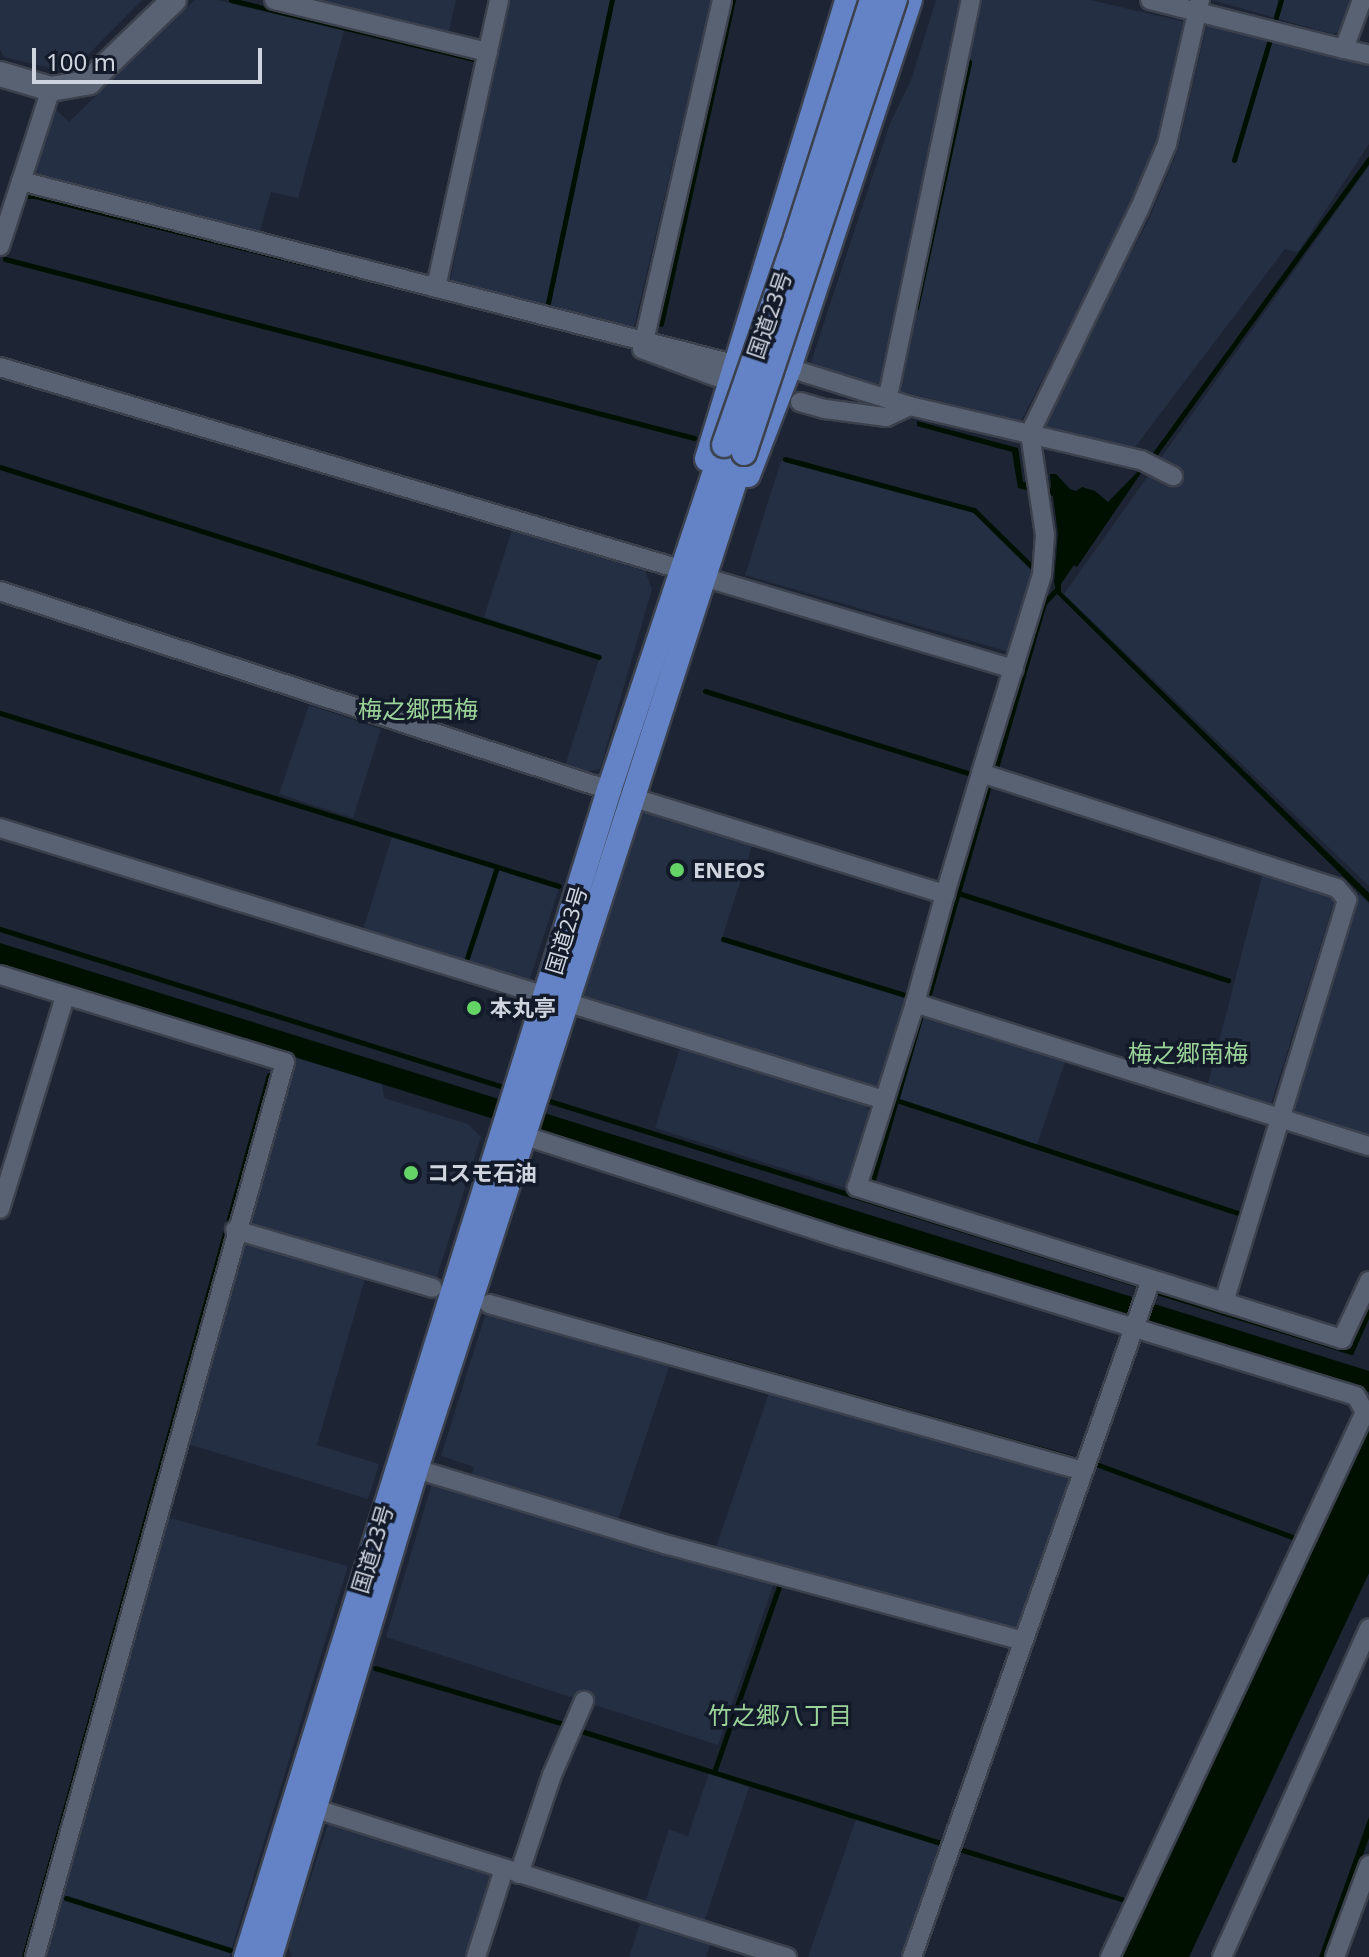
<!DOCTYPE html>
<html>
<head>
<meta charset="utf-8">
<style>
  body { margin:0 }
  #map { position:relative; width:1369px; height:1957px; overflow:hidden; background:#1d2433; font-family:"Noto Sans","Noto Sans JP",sans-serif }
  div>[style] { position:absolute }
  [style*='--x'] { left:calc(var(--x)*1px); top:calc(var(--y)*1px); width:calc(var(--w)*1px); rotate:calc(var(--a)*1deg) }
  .built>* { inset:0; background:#252f43 }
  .water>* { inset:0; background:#001000 }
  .stream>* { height:5px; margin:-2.5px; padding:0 2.5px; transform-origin:2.5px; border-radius:2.5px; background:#001000 }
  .roads { filter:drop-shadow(2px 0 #3b414d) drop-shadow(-2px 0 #3b414d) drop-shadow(0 2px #3b414d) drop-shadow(0 -2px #3b414d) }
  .minor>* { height:18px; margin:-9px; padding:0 9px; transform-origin:9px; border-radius:9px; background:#596273 }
  .tertiary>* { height:24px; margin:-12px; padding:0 12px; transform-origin:12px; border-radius:12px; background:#596273 }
  .trunk>* { height:24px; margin:-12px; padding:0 12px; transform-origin:12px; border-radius:12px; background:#6483c6 }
  .bridges { filter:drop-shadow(2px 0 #3b414d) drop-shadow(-2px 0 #3b414d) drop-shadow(0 2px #3b414d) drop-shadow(0 -2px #3b414d) }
  .trunk-bridge>* { height:24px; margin:-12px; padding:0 12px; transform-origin:12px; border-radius:12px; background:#6483c6 }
  .dots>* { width:22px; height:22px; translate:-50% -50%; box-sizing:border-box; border:4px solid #131a29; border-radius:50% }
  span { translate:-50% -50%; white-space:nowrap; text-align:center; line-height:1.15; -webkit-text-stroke:7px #131a29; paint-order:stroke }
  .street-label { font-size:22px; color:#cfd4de }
  .poi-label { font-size:22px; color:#cfd4de; font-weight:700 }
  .left { translate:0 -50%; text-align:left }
  .neighbourhood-label { font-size:24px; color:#9bd499 }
  .scale { position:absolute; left:32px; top:48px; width:230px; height:36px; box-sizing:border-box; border:4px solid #cfd4de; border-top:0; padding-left:10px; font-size:24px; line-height:28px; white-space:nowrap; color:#cfd4de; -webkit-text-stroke:6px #131a29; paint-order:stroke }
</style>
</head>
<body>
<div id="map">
  <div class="built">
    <i style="clip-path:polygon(0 0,142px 0,70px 73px,4px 57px,0 49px)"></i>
    <i style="clip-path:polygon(195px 0,217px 0,344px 31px,298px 198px,271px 192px,259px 234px,33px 178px,55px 109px,69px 122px)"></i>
    <i style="clip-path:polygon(310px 0,456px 0,448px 36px)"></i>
    <i style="clip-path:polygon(508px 0,711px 0,634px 327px,450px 281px)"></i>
    <i style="clip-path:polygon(936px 0,961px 0,879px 384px,810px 365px,889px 126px,911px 80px)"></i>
    <i style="clip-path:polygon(980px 0,1090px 0,1185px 22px,1159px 140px,1133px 204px,1021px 421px,895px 390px)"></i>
    <i style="clip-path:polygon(1212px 0,1353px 0,1342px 31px,1332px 34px)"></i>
    <i style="clip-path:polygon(1214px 23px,1369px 62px,1369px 144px,1298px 252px,1285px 249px,1132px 451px,1040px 426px,1150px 217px,1178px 149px,1206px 27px)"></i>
    <i style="clip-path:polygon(1369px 166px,1369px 886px,1064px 594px)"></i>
    <i style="clip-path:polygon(781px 461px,974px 512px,1033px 572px,1009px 652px,745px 575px)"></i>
    <i style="clip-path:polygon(512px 530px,645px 571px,652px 589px,600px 769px,583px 772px,565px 766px,600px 656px,484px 617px)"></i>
    <i style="clip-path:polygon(309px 705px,381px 729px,353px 818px,279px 794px)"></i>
    <i style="clip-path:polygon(641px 811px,753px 843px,721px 941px,906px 998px,879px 1084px,875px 1086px,586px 999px,583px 988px)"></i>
    <i style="clip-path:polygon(392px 837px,559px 888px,530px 979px,524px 982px,362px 933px)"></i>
    <i style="clip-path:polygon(1263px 872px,1335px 899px,1271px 1104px,1207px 1087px)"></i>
    <i style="clip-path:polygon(1359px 894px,1369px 904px,1369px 1137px,1293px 1110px,1289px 1104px)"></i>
    <i style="clip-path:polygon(923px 1014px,1066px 1059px,1037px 1145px,900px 1099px)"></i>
    <i style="clip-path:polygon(681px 1045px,866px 1105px,871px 1114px,848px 1189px,655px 1128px)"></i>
    <i style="clip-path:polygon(292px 1057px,382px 1083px,384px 1098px,468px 1124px,481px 1137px,435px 1283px,247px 1225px)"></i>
    <i style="clip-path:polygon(239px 1239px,366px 1275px,317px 1445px,379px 1464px,368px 1499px,181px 1442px)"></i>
    <i style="clip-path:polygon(487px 1309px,670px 1364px,618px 1520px,472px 1474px,474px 1467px,441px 1456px)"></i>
    <i style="clip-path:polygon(770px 1390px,1077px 1476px,1021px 1626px,1013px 1631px,715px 1550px)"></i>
    <i style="clip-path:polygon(433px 1480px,775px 1580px,718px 1745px,386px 1637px)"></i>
    <i style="clip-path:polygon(162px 1516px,348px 1566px,229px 1957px,41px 1957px)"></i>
    <i style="clip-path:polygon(709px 1773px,749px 1787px,703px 1925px,644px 1906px,669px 1829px,688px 1836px)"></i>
    <i style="clip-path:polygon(856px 1819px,946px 1848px,907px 1957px,808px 1957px)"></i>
    <i style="clip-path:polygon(329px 1821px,492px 1872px,496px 1876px,469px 1957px,292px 1957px,288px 1947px)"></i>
    <i style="clip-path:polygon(642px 1917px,712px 1939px,706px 1957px,629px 1957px)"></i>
  </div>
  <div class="water">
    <i style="clip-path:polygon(25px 190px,602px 335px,601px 340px,35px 199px,22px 199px)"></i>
    <i style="clip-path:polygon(917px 421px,1018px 448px,1023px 482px,1051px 488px,1050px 474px,1056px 474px,1070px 489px,1076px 491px,1082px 487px,1095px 491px,1108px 502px,1152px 457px,1077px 567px,1074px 565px,1061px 584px,1061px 592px,1369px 893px,1369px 902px,1057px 594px,1054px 582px,1058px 534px,1053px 496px,1018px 488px,1012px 452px,917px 426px)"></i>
    <i style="clip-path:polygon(0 943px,1369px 1371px,1369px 1392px,0 965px)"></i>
    <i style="clip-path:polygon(1369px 1426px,1369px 1573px,1189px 1957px,1120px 1957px)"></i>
    <i style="clip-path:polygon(1369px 1817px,1369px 1838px,1327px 1957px,1319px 1957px)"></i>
  </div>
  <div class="stream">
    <i style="--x:231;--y:0;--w:254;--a:13.7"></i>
    <i style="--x:1276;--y:17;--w:18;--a:-74"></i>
    <i style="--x:1234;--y:160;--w:126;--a:-73.4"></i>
    <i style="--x:5;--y:259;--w:712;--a:14.56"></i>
    <i style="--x:548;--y:303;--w:310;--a:-78.1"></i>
    <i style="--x:916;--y:308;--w:252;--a:-77.8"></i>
    <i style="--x:661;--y:324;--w:332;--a:-77.5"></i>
    <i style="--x:785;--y:459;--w:196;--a:15.1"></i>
    <i style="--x:974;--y:510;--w:80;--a:44.5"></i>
    <i style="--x:1151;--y:459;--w:371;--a:-54"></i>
    <i style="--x:0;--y:467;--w:628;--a:17.6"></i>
    <i style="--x:705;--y:691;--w:280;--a:17.3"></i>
    <i style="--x:0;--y:713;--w:585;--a:17.2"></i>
    <i style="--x:996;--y:768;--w:172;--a:-73.8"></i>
    <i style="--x:1044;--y:603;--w:21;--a:-47"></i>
    <i style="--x:958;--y:893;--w:284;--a:17.9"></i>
    <i style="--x:0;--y:929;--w:535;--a:17.42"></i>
    <i style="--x:723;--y:939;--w:190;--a:17.1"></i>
    <i style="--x:465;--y:964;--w:102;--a:-71.7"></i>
    <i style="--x:929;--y:994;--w:214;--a:-74"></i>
    <i style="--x:543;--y:1099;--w:624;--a:17.33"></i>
    <i style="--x:896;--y:1100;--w:359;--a:18.3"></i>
    <i style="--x:871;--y:1186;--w:178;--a:-73.7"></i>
    <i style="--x:1154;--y:1291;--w:206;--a:17.2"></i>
    <i style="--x:1351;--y:1352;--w:45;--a:-66.3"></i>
    <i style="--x:628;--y:1333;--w:462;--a:15.7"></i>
    <i style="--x:1096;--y:1464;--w:212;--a:20.4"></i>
    <i style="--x:375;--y:1668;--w:201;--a:16.5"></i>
    <i style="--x:581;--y:1731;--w:380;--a:17.3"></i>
    <i style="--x:714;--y:1772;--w:197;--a:-70.7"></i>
    <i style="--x:959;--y:1849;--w:177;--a:17.1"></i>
    <i style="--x:66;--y:1898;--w:172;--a:17.6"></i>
    <i style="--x:24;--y:1957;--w:915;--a:-74.48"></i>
  </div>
  <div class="roads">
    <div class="minor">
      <i style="--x:274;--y:0;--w:220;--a:13.7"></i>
      <i style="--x:1150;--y:0;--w:200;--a:14.2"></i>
      <i style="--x:1344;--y:49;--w:52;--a:-69.8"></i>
      <i style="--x:1344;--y:49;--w:26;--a:13"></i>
      <i style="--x:21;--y:181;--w:739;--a:14.41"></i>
      <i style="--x:0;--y:246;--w:165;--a:-72"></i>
      <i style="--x:436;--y:287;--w:294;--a:-77.6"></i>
      <i style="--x:644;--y:341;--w:350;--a:-77.1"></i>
      <i style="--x:642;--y:349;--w:79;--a:20.7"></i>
      <i style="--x:0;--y:367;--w:713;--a:16.55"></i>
      <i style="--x:789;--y:368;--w:127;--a:17.4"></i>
      <i style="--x:910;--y:406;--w:237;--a:13.2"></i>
      <i style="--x:1141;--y:460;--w:36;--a:27"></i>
      <i style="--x:888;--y:396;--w:405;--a:-78.2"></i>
      <i style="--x:800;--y:402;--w:26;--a:16"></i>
      <i style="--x:825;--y:409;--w:62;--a:7.5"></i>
      <i style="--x:886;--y:417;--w:26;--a:-25"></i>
      <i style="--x:703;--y:577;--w:324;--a:16.5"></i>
      <i style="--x:0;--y:591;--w:641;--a:18.1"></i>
      <i style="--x:981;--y:773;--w:374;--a:17.9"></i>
      <i style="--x:1337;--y:888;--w:16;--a:50"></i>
      <i style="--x:1347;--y:900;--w:420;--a:107"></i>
      <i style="--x:1224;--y:1302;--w:385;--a:-162.6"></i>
      <i style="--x:857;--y:1187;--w:193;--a:-72.5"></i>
      <i style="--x:915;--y:1003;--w:113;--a:-74.6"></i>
      <i style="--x:945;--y:894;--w:126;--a:-73.4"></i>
      <i style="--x:981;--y:773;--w:207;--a:-72.9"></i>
      <i style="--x:1042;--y:575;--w:40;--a:-85.7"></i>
      <i style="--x:1045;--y:535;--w:103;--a:-98.4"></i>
      <i style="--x:1030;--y:433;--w:248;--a:-64"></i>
      <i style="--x:1139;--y:210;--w:72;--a:-67"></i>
      <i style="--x:1167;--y:144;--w:148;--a:-77.1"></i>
      <i style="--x:631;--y:797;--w:329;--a:17.2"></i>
      <i style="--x:0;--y:828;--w:925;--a:17.1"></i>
      <i style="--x:0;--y:975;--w:298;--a:17"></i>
      <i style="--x:285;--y:1062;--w:929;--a:105.61"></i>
      <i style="--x:915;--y:1003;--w:476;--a:17.5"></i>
      <i style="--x:522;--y:1135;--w:342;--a:17.9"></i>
      <i style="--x:848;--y:1240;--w:531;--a:17.07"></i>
      <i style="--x:1356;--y:1396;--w:18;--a:61"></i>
      <i style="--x:1365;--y:1412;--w:602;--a:115.07"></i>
      <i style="--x:0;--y:1209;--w:223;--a:-73"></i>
      <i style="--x:235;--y:1230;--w:206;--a:16.3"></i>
      <i style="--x:1224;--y:1302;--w:124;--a:17.4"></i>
      <i style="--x:1342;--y:1339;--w:64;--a:-65"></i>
      <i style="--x:489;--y:1304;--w:617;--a:15.7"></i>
      <i style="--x:416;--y:1469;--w:263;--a:16.8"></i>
      <i style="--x:668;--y:1545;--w:368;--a:15.1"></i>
      <i style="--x:313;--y:1808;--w:497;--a:17.5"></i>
      <i style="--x:519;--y:1874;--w:104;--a:-71.6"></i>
      <i style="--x:552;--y:1775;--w:81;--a:-66.6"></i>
      <i style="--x:476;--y:1957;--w:92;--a:-72.3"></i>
      <i style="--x:912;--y:1957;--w:718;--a:-70.56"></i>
      <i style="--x:1222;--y:1957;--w:360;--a:-65.9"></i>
      <i style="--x:1335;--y:1957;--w:98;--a:-69.7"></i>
    </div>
    <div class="tertiary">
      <i style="--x:0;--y:74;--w:53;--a:16.4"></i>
      <i style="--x:51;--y:89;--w:39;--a:-10"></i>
      <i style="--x:89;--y:82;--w:118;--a:-44"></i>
    </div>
    <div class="trunk">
      <i style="--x:707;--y:459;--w:480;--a:-73"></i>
      <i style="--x:748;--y:475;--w:115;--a:-69"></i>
      <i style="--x:789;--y:368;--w:387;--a:-71.8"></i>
      <i style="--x:246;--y:1957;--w:1222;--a:-72.72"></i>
      <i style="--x:609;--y:790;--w:364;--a:-71.6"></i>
      <i style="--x:270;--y:1957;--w:509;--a:-73.34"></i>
      <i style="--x:416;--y:1469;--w:1068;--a:-72.11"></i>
    </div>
  </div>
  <div class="bridges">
    <div class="trunk-bridge">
      <i style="--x:724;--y:445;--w:219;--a:-70.8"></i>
      <i style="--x:796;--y:238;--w:250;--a:-72.3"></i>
      <i style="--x:744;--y:453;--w:478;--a:-71.6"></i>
    </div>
  </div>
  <div class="dots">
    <i style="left:677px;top:870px;background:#65d467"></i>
    <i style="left:474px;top:1008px;background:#65d467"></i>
    <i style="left:411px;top:1173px;background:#65d467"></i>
  </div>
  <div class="street-label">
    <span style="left:769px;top:315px;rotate:-71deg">国道23号</span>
    <span style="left:566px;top:930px;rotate:-73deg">国道23号</span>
    <span style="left:372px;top:1549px;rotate:-73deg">国道23号</span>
  </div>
  <div class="poi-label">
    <span class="left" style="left:693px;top:870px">ENEOS</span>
    <span class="left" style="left:490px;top:1008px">本丸亭</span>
    <span class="left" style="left:427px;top:1173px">コスモ石油</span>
  </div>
  <div class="neighbourhood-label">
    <span style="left:418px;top:709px">梅之郷西梅</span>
    <span style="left:1188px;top:1053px">梅之郷南梅</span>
    <span style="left:780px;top:1715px">竹之郷八丁目</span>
  </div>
  <div class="scale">100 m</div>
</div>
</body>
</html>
